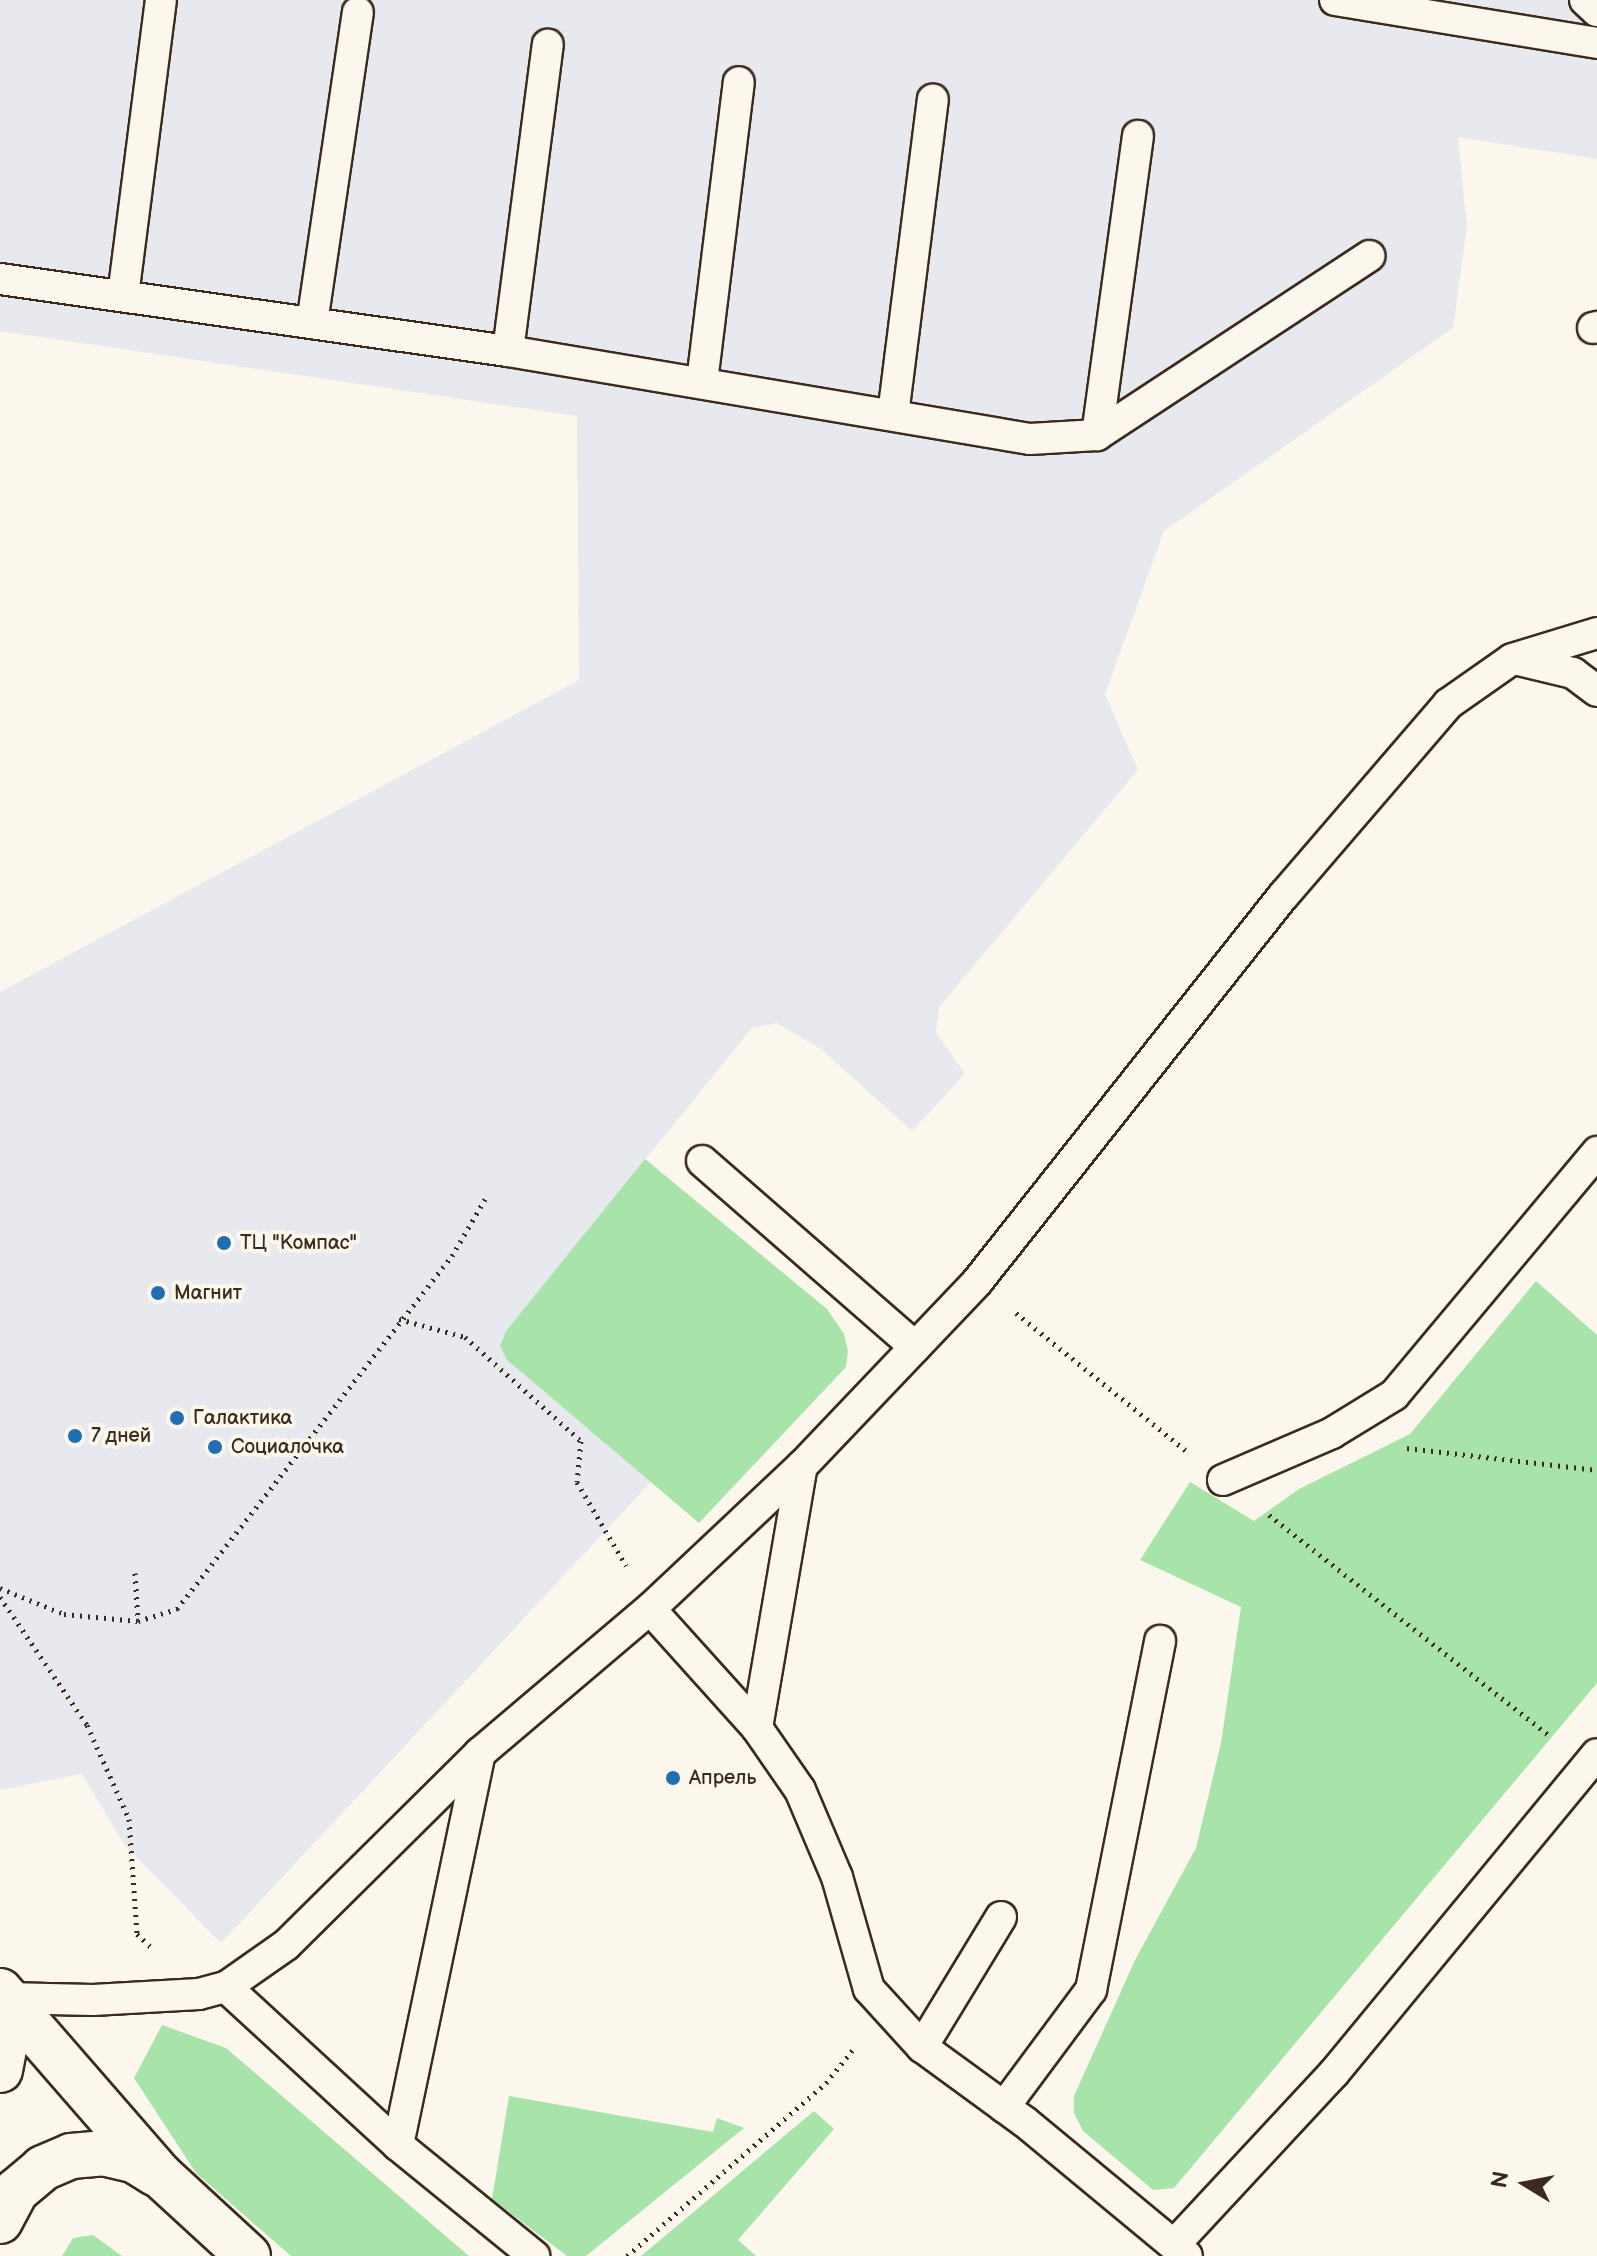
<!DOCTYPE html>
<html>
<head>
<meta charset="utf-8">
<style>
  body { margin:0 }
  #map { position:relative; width:1597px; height:2256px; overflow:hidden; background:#fbf7ec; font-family:"Balsamiq Sans",sans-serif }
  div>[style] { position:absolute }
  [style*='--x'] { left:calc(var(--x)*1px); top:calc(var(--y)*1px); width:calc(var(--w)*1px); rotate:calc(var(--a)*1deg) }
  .built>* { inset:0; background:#e8e8ef }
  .green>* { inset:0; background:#a8e4aa }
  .path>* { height:5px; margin-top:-2.5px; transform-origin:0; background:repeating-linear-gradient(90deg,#3b2a1e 0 2px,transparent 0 8px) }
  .roads { filter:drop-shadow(2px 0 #3b2a1e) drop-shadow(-2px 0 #3b2a1e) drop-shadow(0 2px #3b2a1e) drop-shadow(0 -2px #3b2a1e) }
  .lane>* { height:30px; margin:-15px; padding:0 15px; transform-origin:15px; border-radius:15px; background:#fbf7ec }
  .primary>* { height:44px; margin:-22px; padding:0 22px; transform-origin:22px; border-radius:22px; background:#fbf7ec }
  .dots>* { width:22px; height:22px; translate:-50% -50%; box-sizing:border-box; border:4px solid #fbf7ec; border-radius:50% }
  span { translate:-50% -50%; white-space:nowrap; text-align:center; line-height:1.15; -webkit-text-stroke:8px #fbf7ec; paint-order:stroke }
  .poi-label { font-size:20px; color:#3b2a1e }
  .left { translate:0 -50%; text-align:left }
  .north { position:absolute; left:1485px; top:2144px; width:80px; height:80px; -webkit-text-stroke:6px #fbf7ec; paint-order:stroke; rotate:280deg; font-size:22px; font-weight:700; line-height:32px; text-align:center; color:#3b2a1e }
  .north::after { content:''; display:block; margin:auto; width:28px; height:36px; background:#3b2a1e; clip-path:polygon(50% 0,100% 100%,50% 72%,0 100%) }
</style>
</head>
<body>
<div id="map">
  <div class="built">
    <i style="clip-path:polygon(0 0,1597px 0,1597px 159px,1458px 137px,1467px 227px,1453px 328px,1164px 531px,1105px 694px,1138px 770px,939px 1007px,936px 1033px,965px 1074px,912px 1131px,821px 1049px,777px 1023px,752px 1028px,506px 1331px,507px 1360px,651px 1482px,221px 1943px,124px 1844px,82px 1774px,0 1790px,0 992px,579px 680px,577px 416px,0 331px)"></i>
  </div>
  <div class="green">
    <i style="clip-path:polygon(645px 1159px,827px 1309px,844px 1334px,848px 1351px,846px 1367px,699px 1523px,507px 1360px,500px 1346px,506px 1331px)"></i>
    <i style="clip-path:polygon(1536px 1281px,1597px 1335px,1597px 1683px,1174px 2188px,1153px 2190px,1083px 2131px,1074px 2113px,1074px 2096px,1135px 1960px,1196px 1848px,1221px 1743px,1241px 1607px,1140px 1560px,1190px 1482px,1254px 1521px,1299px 1489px,1410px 1434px)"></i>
    <i style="clip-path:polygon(162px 2025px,226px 2048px,469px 2256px,291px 2256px,196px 2173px,134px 2078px)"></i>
    <i style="clip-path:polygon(509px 2096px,713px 2132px,717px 2118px,744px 2128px,586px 2256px,567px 2256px,492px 2199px)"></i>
    <i style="clip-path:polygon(814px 2111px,834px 2129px,738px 2240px,756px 2256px,641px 2256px)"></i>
    <i style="clip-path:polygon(93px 2235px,122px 2256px,62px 2256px,73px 2238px)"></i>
  </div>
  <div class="path">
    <i style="--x:1016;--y:1313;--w:218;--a:39"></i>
    <i style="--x:399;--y:1319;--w:68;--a:15.3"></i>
    <i style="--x:465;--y:1337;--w:156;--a:41.9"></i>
    <i style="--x:581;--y:1441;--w:41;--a:95.6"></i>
    <i style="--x:577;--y:1482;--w:97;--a:59.7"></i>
    <i style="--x:1407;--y:1448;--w:191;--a:6.6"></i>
    <i style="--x:1269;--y:1515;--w:357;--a:38.2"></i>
    <i style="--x:135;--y:1573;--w:48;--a:86.4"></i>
    <i style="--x:0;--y:1588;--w:69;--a:22.1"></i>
    <i style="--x:64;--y:1614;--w:74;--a:5.4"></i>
    <i style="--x:138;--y:1621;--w:41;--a:-17.1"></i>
    <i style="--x:177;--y:1609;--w:447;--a:-52.1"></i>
    <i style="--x:452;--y:1256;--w:66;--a:-59.9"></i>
    <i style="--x:0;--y:1597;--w:155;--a:55.8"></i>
    <i style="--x:87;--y:1725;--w:103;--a:65.9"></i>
    <i style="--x:129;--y:1819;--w:115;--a:86"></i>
    <i style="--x:137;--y:1934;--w:19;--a:43"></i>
    <i style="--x:627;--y:2256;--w:264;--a:-41"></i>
    <i style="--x:826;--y:2083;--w:46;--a:-51.1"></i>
  </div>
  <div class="roads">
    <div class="lane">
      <i style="--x:1335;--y:0;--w:266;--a:9.3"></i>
      <i style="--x:1585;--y:0;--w:16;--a:43"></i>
      <i style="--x:0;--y:279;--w:513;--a:8.07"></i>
      <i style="--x:508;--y:351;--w:529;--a:9.57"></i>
      <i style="--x:1030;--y:439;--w:67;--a:-3.4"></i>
      <i style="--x:1097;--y:435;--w:326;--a:-33.3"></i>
      <i style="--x:123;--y:296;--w:298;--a:-82.7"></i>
      <i style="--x:312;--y:323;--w:314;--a:-81.6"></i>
      <i style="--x:1593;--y:328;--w:4;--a:-14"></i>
      <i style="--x:508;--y:351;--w:309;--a:-82.6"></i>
      <i style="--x:702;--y:382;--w:302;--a:-83"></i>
      <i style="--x:893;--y:415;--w:318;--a:-82.8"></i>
      <i style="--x:1097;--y:435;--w:302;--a:-82.2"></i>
      <i style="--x:1514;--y:659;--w:61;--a:13.3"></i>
      <i style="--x:1573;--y:673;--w:30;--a:37"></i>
      <i style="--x:702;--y:1161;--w:283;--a:41.1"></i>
      <i style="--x:1223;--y:1480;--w:119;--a:-23.3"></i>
      <i style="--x:1332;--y:1433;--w:73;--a:-31.5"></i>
      <i style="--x:1394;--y:1395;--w:317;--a:-50.1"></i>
      <i style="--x:650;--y:1609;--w:160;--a:48"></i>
      <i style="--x:757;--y:1728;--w:75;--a:55.3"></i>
      <i style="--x:800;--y:1790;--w:95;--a:67"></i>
      <i style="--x:837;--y:1877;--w:116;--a:74.1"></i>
      <i style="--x:869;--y:1989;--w:79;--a:47.6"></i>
      <i style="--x:922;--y:2047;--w:127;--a:36.1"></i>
      <i style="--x:1025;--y:2122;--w:210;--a:39.6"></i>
      <i style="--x:757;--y:1728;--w:266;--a:-80.3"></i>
      <i style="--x:226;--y:1987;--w:234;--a:42.6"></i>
      <i style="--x:398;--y:2145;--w:176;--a:39.2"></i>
      <i style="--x:5;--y:1998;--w:88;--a:1.3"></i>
      <i style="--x:93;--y:2000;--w:106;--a:-3.2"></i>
      <i style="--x:199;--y:1994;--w:28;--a:-15"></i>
      <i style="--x:226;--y:1987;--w:73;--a:-35"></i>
      <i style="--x:286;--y:1945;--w:273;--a:-44.7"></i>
      <i style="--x:480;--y:1753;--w:223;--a:-40.3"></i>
      <i style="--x:650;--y:1609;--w:209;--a:-43.3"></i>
      <i style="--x:802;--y:1466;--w:254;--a:-46.4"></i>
      <i style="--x:977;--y:1282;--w:494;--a:-51.6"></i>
      <i style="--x:1284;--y:895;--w:252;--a:-49.3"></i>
      <i style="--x:1448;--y:704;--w:78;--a:-35.1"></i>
      <i style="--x:1512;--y:659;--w:89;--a:-17"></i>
      <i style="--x:922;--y:2047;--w:152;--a:-58.7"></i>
      <i style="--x:1004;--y:2107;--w:146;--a:-53.4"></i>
      <i style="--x:1091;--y:1990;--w:356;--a:-78.8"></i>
      <i style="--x:398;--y:2145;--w:400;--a:-78.2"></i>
      <i style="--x:1174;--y:2245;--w:235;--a:-47.1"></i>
      <i style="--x:1334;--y:2073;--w:413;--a:-50.5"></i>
    </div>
    <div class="primary">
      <i style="--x:0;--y:1991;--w:245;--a:49"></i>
      <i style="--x:161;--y:2176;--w:118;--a:42.6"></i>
      <i style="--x:0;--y:2070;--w:31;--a:-79"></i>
      <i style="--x:6;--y:2040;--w:42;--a:-91.4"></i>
      <i style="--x:0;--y:2221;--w:34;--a:-62"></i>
      <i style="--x:16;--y:2191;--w:35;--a:-40"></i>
      <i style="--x:43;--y:2168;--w:30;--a:-23"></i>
      <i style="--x:71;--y:2156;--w:32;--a:-5"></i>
      <i style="--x:103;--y:2153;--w:32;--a:13"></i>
      <i style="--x:134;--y:2160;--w:25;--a:32"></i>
    </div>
  </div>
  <div class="dots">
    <i style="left:224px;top:1243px;background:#1f6fb2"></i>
    <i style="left:158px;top:1293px;background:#1f6fb2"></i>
    <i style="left:177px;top:1418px;background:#1f6fb2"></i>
    <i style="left:75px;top:1436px;background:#1f6fb2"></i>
    <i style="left:215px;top:1447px;background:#1f6fb2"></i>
    <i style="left:673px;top:1778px;background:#1f6fb2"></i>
  </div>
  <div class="poi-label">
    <span class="left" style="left:240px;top:1243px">ТЦ "Компас"</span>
    <span class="left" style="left:174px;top:1293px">Магнит</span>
    <span class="left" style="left:193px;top:1418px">Галактика</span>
    <span class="left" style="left:91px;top:1436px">7 дней</span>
    <span class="left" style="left:231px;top:1447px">Социалочка</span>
    <span class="left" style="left:689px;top:1778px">Апрель</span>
  </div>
  <div class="north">N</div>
</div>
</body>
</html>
